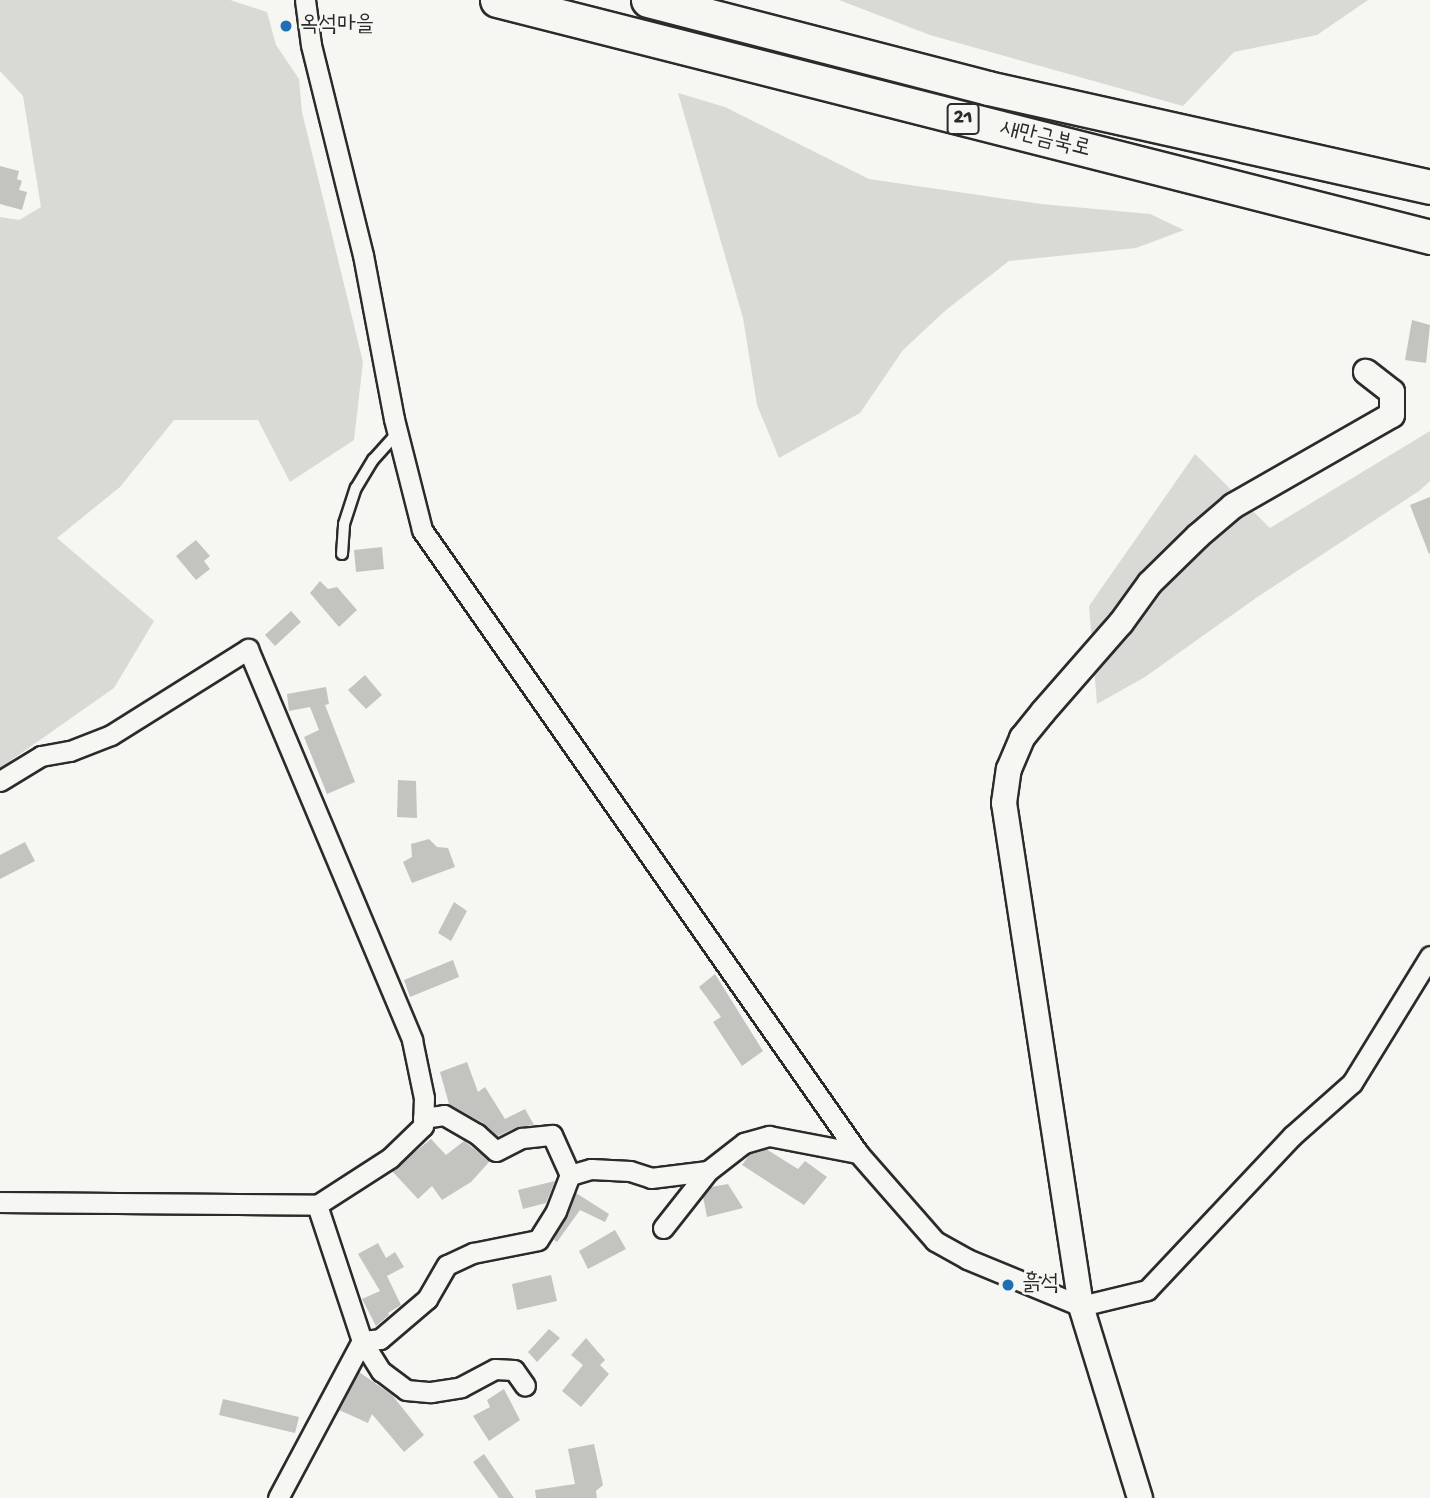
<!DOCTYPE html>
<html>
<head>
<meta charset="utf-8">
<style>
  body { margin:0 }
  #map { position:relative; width:1430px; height:1498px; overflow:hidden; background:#f6f6f2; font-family:"Gochi Hand","Poor Story",sans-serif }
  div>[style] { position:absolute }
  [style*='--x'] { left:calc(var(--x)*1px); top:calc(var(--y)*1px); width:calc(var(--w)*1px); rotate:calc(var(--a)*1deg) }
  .green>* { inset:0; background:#d9d9d5 }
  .building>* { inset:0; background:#c3c3c0 }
  .roads { filter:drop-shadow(2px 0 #2b2b2b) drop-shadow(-2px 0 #2b2b2b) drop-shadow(0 2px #2b2b2b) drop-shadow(0 -2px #2b2b2b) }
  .service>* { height:10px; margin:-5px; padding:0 5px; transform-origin:5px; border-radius:5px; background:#f6f6f2 }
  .minor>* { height:19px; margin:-9.5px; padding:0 9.5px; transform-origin:9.5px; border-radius:9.5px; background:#f6f6f2 }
  .tertiary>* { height:24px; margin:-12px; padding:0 12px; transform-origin:12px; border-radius:12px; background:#f6f6f2 }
  .trunk>* { height:33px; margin:-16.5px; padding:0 16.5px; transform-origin:16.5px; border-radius:16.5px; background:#f6f6f2 }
  .dots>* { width:19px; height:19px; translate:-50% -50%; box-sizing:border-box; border:4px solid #f6f6f2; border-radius:50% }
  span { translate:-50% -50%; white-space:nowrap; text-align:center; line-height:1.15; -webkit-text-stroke:5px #f6f6f2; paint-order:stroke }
  .shield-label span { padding:2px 5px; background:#f6f6f2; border:2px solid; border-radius:5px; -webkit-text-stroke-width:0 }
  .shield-label { font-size:21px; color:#2b2b2b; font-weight:700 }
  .poi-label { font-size:23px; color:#2b2b2b }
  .left { translate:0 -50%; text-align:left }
  .street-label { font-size:23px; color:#2b2b2b }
</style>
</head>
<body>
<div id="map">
  <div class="green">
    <i style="clip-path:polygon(0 0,230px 0,267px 12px,276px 45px,299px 79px,302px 112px,363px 362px,354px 440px,290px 482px,258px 420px,174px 420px,120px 487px,57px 538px,154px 621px,114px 688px,0 768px,0 217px,19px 220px,41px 207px,23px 96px,0 71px)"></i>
    <i style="clip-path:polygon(839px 0,1368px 0,1317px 35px,1234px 52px,1183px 106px,930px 35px)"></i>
    <i style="clip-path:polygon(678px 93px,725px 107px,869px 179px,1041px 204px,1150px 214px,1184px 230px,1136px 248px,1009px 261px,946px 310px,903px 350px,860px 413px,779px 458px,757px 405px,743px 318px)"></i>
    <i style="clip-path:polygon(1430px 431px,1430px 481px,1419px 491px,1256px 598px,1145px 677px,1097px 704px,1089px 606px,1195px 454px,1270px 528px)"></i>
  </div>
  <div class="building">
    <i style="clip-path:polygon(0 166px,19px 171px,17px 179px,22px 181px,19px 190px,27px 192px,22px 210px,0 204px)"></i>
    <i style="clip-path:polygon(1412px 320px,1430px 325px,1426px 363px,1405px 360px)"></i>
    <i style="clip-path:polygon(1430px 497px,1430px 553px,1429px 554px,1410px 505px)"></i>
    <i style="clip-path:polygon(196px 540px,210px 556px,204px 561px,210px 569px,196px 580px,176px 556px)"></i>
    <i style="clip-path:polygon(382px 547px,384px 569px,356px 572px,354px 550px)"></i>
    <i style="clip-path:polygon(320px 581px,328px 589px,337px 587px,357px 610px,339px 627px,310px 593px)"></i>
    <i style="clip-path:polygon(291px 611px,301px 622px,275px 646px,265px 635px)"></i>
    <i style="clip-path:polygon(365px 675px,382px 695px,366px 709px,348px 690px)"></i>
    <i style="clip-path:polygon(326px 687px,329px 704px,325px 705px,355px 782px,327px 794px,304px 737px,319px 730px,310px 707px,289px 711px,287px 694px)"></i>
    <i style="clip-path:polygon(398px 780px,416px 781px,417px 818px,397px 817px)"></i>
    <i style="clip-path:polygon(429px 839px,437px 847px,448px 848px,455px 867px,412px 883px,403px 862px,412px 857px,411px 844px)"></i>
    <i style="clip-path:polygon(25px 842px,35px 861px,0 879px,0 855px)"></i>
    <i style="clip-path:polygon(454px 902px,467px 911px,451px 941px,438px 933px)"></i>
    <i style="clip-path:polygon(453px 960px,459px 977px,410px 997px,404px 980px)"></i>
    <i style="clip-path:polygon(715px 974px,763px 1051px,742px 1066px,713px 1022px,721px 1017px,699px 987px)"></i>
    <i style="clip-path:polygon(467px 1062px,478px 1092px,485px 1087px,505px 1119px,525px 1109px,534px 1125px,517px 1127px,498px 1136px,483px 1123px,449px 1104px,440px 1072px)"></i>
    <i style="clip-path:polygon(431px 1139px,446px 1155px,464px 1141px,490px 1161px,471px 1182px,442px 1200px,432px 1186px,418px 1199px,392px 1171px)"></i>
    <i style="clip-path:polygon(766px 1149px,798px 1169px,805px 1161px,827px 1177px,804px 1205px,742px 1165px,750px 1154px)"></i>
    <i style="clip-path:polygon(555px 1181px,546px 1203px,523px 1209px,518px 1190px)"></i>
    <i style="clip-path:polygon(728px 1184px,743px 1208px,707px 1217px,703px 1197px,711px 1187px)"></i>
    <i style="clip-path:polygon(576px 1193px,609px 1214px,605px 1222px,580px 1210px,557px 1242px,554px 1240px,557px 1233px)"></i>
    <i style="clip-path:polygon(615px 1230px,626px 1249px,588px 1269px,579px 1251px)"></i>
    <i style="clip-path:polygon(378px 1243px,386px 1258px,395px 1252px,404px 1267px,387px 1276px,401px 1305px,388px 1313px,389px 1315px,376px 1326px,362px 1299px,380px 1291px,358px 1254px)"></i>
    <i style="clip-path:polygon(551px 1275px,557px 1301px,517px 1310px,512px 1284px)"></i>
    <i style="clip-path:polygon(549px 1329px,560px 1338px,537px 1362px,528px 1352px)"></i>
    <i style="clip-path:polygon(586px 1338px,605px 1360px,600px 1365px,609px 1374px,581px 1407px,562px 1391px,583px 1365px,571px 1355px)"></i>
    <i style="clip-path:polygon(359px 1372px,392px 1395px,424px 1435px,404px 1452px,372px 1414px,368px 1423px,339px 1410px)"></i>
    <i style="clip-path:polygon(504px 1389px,520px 1420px,489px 1441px,473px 1416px,490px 1407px,487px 1400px)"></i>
    <i style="clip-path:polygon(223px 1399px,299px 1417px,295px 1433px,219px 1415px)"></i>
    <i style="clip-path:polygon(594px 1444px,603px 1485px,596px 1491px,597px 1498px,536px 1498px,535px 1490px,575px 1484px,568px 1449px)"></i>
    <i style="clip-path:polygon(484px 1454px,514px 1498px,499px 1498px,473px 1462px)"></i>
  </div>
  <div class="roads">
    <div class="service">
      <i style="--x:342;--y:554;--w:30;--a:-86"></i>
      <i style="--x:344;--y:524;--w:38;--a:-72"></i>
      <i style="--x:356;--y:488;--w:33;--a:-59"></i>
      <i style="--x:373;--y:460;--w:36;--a:-48"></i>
    </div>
    <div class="minor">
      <i style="--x:305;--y:0;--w:45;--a:82.4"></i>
      <i style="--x:311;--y:45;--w:216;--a:76.1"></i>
      <i style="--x:363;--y:255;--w:167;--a:79.3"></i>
      <i style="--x:394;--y:419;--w:114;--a:75.8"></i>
      <i style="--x:422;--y:530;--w:760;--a:55.01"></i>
      <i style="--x:858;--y:1153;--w:117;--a:48.8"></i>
      <i style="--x:935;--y:1241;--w:37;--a:29"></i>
      <i style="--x:967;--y:1259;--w:123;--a:22.4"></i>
      <i style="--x:1081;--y:1306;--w:68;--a:-13.6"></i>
      <i style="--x:1147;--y:1290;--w:212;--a:-46.7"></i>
      <i style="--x:1292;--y:1136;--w:80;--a:-41.5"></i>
      <i style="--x:1352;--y:1083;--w:149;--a:-58.4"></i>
      <i style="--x:0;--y:781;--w:48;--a:-31.4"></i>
      <i style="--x:41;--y:756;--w:29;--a:-10"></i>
      <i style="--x:70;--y:751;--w:44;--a:-21.3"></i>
      <i style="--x:111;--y:735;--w:162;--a:-32.1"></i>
      <i style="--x:248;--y:649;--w:424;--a:67.2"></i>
      <i style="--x:412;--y:1040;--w:59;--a:78.3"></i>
      <i style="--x:424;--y:1098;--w:28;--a:92"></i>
      <i style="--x:423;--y:1126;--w:46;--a:135.9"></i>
      <i style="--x:390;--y:1158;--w:87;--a:147.2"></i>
      <i style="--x:317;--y:1205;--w:143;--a:71.7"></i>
      <i style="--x:362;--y:1341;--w:36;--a:58"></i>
      <i style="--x:381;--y:1371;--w:31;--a:37"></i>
      <i style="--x:406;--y:1390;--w:25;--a:5"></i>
      <i style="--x:431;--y:1392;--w:30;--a:-9"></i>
      <i style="--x:461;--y:1387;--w:38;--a:-28"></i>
      <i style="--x:495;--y:1369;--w:19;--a:3"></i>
      <i style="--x:514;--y:1370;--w:19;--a:55"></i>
      <i style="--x:423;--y:1118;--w:21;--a:-8"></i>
      <i style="--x:444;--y:1115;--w:38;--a:30"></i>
      <i style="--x:477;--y:1134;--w:25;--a:42"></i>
      <i style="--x:496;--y:1151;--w:29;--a:-27"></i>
      <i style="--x:522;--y:1138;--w:30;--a:-6"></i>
      <i style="--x:552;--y:1135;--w:44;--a:65.8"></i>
      <i style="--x:0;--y:1202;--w:317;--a:0.5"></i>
      <i style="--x:663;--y:1228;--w:73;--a:-51.7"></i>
      <i style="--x:708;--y:1171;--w:46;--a:-37.9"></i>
      <i style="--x:744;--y:1143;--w:26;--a:-16"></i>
      <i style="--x:769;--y:1136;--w:91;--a:10.8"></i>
      <i style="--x:278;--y:1498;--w:178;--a:-61.9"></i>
      <i style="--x:362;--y:1341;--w:18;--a:-6"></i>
      <i style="--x:380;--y:1339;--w:62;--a:-40.4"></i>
      <i style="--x:427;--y:1299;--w:39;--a:-60"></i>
      <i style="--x:447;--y:1265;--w:29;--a:-25"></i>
      <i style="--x:473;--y:1253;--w:66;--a:-11.3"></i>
      <i style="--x:538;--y:1240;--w:34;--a:-58"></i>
      <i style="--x:556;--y:1211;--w:39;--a:-69"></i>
      <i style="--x:570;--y:1175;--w:22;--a:-16"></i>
      <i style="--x:591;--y:1169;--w:39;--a:3"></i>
      <i style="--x:630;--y:1171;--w:22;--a:18"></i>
      <i style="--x:651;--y:1178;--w:57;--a:-7"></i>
    </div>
    <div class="tertiary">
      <i style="--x:1140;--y:1498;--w:201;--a:-107.1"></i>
      <i style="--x:1081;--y:1306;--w:509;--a:-98.7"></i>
      <i style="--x:1004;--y:803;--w:34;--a:-82"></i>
      <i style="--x:1009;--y:769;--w:34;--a:-67"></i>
      <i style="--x:1022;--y:738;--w:33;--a:-51"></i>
      <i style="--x:1043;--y:712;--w:118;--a:-48.8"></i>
      <i style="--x:1121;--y:623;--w:49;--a:-54.1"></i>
      <i style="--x:1150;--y:583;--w:67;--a:-44.4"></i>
      <i style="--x:1198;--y:536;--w:46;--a:-40.6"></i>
      <i style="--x:1233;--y:506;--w:183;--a:-29.8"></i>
      <i style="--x:1392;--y:415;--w:23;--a:-90"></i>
      <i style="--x:1392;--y:392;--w:33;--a:-142"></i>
    </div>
    <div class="trunk">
      <i style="--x:497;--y:0;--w:963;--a:14.25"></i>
      <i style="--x:648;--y:0;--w:351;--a:14.5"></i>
      <i style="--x:988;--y:88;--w:453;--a:12.6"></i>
    </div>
  </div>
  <div class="dots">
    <i style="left:286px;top:26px;background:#1f6fb2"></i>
    <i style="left:1008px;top:1285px;background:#1f6fb2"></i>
  </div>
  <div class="shield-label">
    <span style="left:963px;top:119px">21</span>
  </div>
  <div class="poi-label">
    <span class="left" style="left:300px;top:26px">옥석마을</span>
    <span class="left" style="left:1022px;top:1285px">흙석</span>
  </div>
  <div class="street-label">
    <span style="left:1045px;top:140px;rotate:14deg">새만금북로</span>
  </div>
</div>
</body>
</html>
